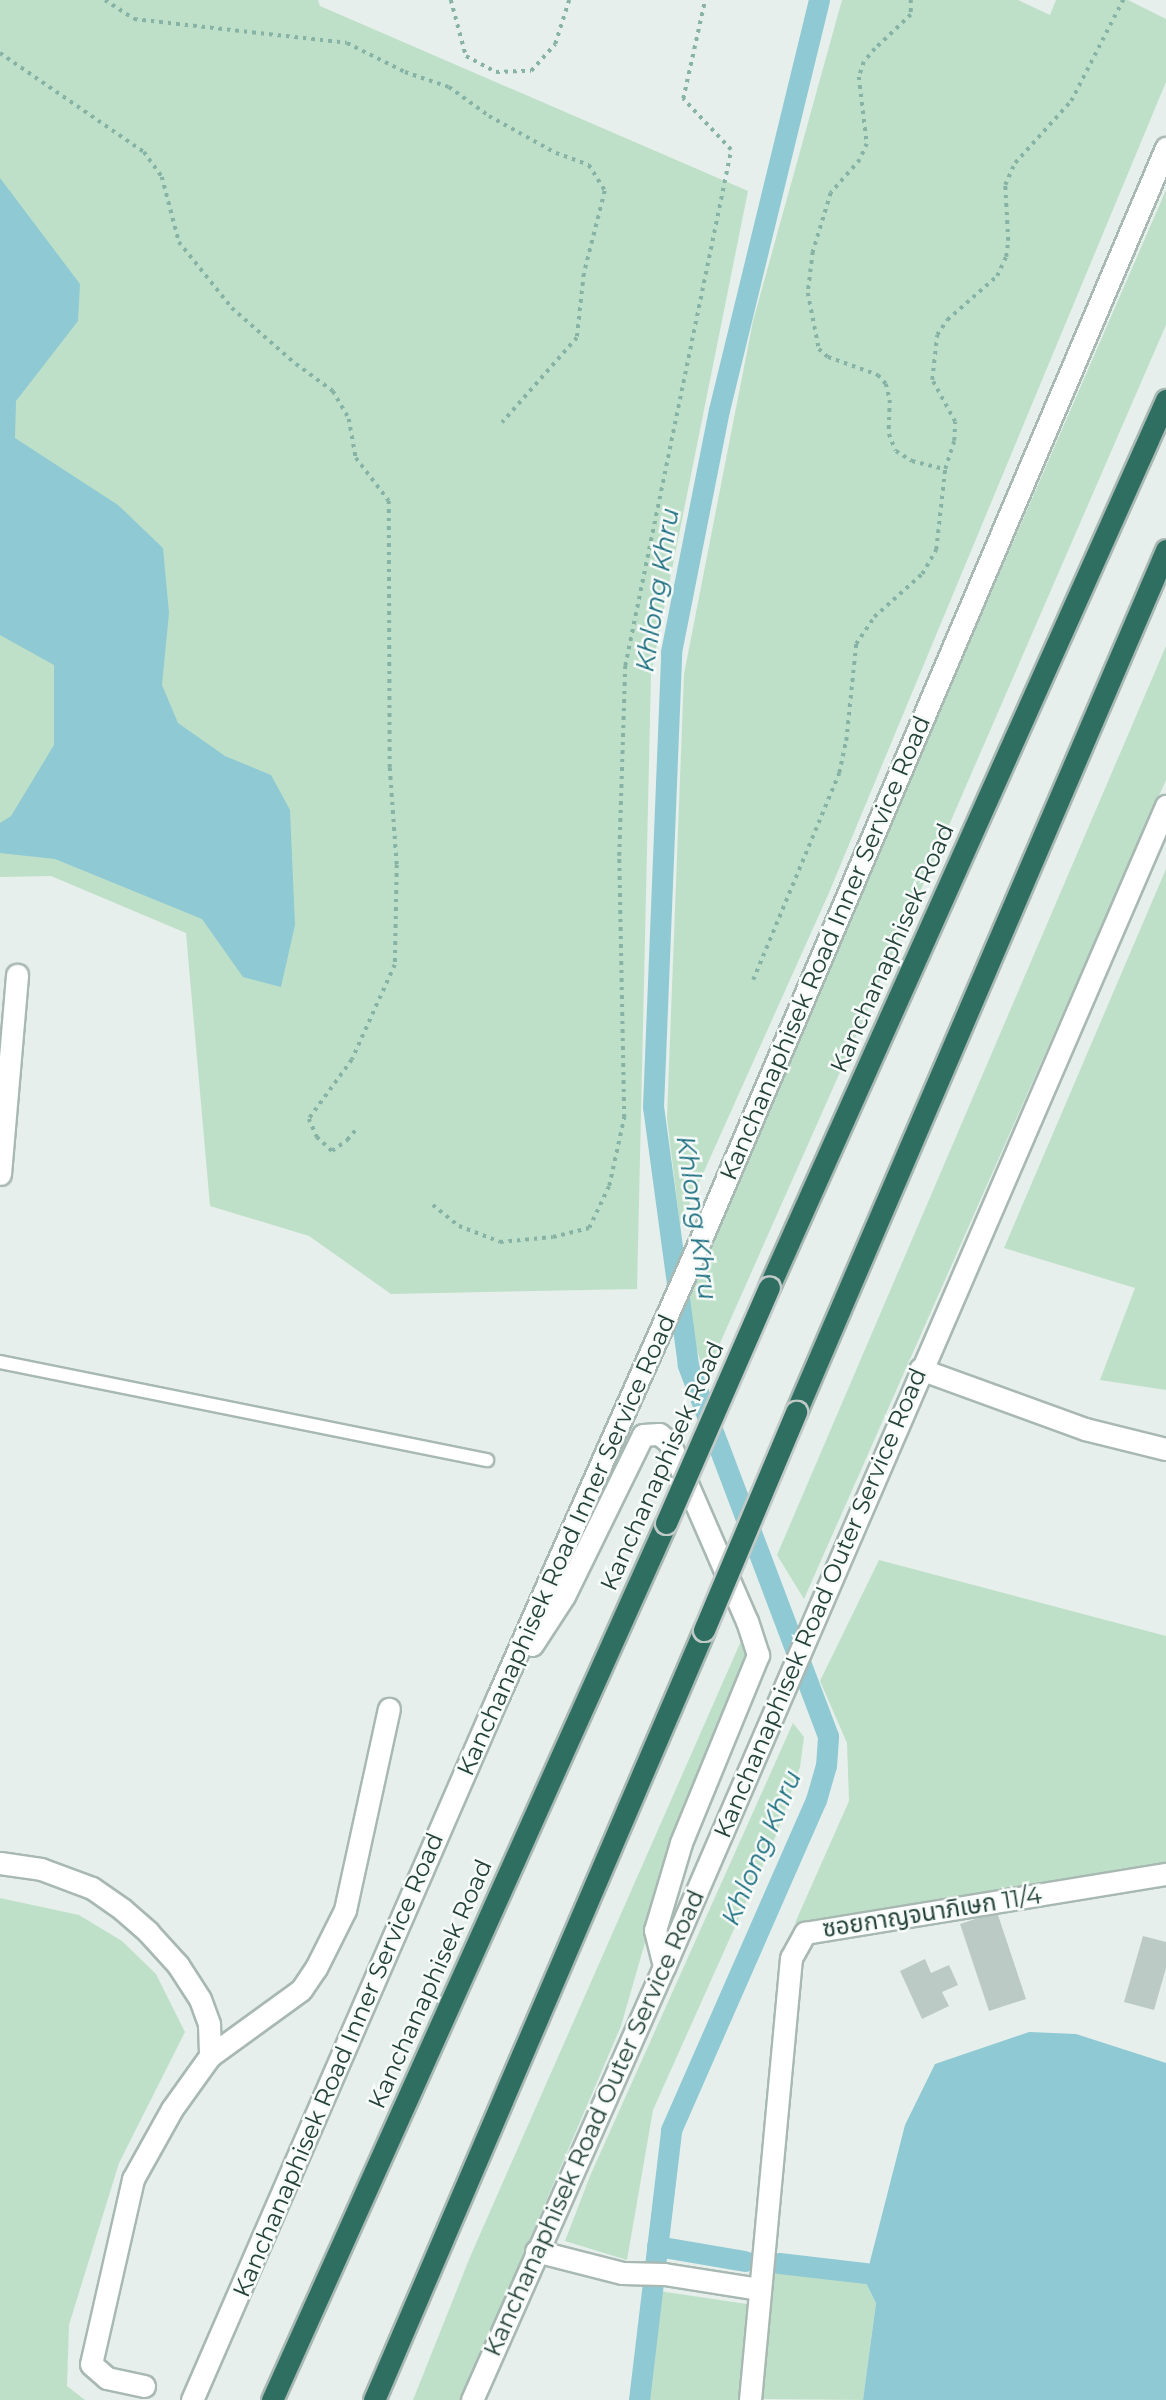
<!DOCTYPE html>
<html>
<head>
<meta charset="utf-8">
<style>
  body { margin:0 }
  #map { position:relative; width:1166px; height:2400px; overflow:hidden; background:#e6efeb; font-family:Montserrat,"Noto Sans Thai",sans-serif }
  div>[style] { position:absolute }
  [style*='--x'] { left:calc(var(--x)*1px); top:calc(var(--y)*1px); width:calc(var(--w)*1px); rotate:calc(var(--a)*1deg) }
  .green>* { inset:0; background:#bfe0c8 }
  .water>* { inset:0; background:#8ec9d4 }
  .canal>* { height:21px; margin:-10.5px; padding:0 10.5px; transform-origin:10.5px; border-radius:10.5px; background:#8ec9d4 }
  .building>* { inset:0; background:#bbcac4 }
  .path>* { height:3.5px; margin-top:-1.75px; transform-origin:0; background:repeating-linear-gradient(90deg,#86b3a5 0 3.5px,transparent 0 8.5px) }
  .roads { filter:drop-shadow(2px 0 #a8b8b2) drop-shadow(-2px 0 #a8b8b2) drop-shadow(0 2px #a8b8b2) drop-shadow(0 -2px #a8b8b2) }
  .lane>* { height:12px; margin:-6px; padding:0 6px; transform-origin:6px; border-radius:6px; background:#fff }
  .street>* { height:21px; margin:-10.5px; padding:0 10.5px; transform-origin:10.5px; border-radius:10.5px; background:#fff }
  .secondary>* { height:21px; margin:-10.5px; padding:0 10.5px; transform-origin:10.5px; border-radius:10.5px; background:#fff }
  .highway>* { height:21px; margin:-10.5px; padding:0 10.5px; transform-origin:10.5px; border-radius:10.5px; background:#2f6f62 }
  .bridges { filter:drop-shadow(2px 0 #c2cac8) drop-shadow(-2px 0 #c2cac8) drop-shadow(0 2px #c2cac8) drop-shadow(0 -2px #c2cac8) }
  .highway-bridge>* { height:21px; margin:-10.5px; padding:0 10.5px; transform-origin:10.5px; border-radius:10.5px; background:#2f6f62 }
  span { translate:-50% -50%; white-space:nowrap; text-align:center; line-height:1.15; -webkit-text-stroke:5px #f7fbf9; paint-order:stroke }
  .street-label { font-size:24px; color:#24423a }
  .water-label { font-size:26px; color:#1c6f80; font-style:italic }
</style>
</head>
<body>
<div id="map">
  <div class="green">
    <i style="clip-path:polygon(0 0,318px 0,320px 6px,748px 191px,651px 674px,637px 1289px,391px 1294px,309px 1236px,210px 1206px,186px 933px,51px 876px,0 877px)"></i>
    <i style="clip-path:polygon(842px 0,1018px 0,1050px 15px,1056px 0,1128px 0,1166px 19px,1166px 82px,828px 895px,680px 1225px,667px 1118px,684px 674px,753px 321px)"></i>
    <i style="clip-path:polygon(1166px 190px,1166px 325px,930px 869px,705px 1377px,685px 1309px,823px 980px)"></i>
    <i style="clip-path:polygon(1166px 646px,1166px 780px,804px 1599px,777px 1555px)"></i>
    <i style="clip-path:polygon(1166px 869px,1166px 1390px,1100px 1380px,1135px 1288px,1004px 1248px)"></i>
    <i style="clip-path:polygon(879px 1560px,1166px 1636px,1166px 1865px,795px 1923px,849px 1801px,847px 1743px,820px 1681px)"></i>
    <i style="clip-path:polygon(741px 1641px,750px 1650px,686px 1800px,621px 2026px,476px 2365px,461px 2400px,413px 2400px,470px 2257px)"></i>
    <i style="clip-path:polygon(793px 1723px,804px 1737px,800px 1767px,777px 1833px,653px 2110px,627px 2260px,565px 2241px,590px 2176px)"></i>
    <i style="clip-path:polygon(0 1898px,79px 1915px,122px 1941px,156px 1974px,185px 2032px,119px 2163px,69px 2325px,67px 2386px,85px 2400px,0 2400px)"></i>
    <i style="clip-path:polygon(773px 2268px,820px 2272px,865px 2281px,876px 2303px,863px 2400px,761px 2399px)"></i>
    <i style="clip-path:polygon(659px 2291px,747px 2304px,739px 2400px,649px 2400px)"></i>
  </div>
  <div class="water">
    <i style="clip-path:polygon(0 178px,80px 284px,78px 321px,16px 401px,15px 438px,118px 505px,163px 548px,169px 613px,162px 685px,178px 723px,225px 756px,271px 775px,290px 810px,295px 925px,281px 987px,243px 977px,202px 919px,55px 859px,0 853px,0 823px,11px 816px,54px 745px,54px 665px,0 635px)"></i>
    <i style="clip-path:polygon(1029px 2032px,1076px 2034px,1166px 2063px,1166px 2400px,863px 2400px,876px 2303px,865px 2281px,905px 2125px,935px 2064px)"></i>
  </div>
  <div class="canal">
    <i style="--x:657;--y:2246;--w:89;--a:9.7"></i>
    <i style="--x:779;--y:2263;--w:88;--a:6.6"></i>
    <i style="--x:639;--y:2400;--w:272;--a:-83.2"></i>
    <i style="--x:671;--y:2130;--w:360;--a:-66.3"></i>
    <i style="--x:816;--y:1800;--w:35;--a:-74"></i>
    <i style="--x:826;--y:1766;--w:30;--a:-86"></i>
    <i style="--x:828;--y:1736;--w:397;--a:-110.7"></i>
    <i style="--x:688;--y:1365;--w:260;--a:-97.7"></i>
    <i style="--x:653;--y:1107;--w:455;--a:-87.7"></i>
    <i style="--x:671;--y:652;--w:247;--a:-78.8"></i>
    <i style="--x:719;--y:410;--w:422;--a:-76.3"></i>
  </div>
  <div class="building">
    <i style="clip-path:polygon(997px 1912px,1026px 1999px,989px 2011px,960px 1924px)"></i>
    <i style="clip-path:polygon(1143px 1936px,1166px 1942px,1166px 1968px,1154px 2010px,1124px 2002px)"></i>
    <i style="clip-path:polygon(925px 1959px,931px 1973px,949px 1965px,958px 1985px,942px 1992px,949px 2006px,922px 2019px,900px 1971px)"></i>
  </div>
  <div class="path">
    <i style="--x:105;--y:0;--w:35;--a:33"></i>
    <i style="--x:134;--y:19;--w:214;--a:6.4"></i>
    <i style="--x:347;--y:43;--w:65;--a:26.6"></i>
    <i style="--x:405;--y:72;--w:46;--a:18.8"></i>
    <i style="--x:449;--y:87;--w:49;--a:35.9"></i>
    <i style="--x:489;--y:116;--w:77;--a:28.9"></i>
    <i style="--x:556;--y:153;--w:35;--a:20"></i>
    <i style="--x:589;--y:165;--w:31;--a:58"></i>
    <i style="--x:605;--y:191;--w:86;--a:104.2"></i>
    <i style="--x:584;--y:274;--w:64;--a:96.2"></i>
    <i style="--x:577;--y:338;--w:113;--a:131.4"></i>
    <i style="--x:451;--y:0;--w:58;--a:75"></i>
    <i style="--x:466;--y:56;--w:34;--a:28"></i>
    <i style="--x:496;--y:72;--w:35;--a:-2"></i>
    <i style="--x:531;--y:71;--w:36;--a:-48"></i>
    <i style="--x:555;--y:44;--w:46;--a:-72.3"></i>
    <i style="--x:911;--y:0;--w:15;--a:90"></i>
    <i style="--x:911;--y:15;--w:50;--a:136.6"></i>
    <i style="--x:875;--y:49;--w:17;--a:130"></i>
    <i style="--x:864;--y:62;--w:16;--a:108"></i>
    <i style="--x:859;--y:77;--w:67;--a:83.2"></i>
    <i style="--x:867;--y:144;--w:17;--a:114"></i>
    <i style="--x:860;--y:160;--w:44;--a:131.3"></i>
    <i style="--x:831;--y:193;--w:62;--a:107"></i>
    <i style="--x:813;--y:252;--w:41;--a:97"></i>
    <i style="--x:808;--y:293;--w:57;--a:78.9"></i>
    <i style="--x:819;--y:349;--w:12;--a:42"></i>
    <i style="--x:828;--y:357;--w:53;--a:19.8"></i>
    <i style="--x:878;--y:375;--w:12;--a:48"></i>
    <i style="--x:886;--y:384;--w:16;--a:76"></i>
    <i style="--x:890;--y:400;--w:34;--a:92"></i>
    <i style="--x:889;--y:434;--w:18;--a:68"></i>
    <i style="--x:896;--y:451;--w:19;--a:32"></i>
    <i style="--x:912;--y:461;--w:34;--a:14"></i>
    <i style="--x:0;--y:53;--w:175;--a:34.5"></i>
    <i style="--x:144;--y:152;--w:31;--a:54"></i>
    <i style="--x:162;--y:177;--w:67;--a:75.3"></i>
    <i style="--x:179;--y:242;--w:85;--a:51.2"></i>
    <i style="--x:232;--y:308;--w:85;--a:41.2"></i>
    <i style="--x:296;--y:364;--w:46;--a:36.1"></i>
    <i style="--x:333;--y:391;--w:32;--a:60"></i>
    <i style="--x:349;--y:419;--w:40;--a:80"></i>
    <i style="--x:356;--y:458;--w:54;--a:52.5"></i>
    <i style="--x:389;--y:501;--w:267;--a:89.8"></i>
    <i style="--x:390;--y:768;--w:97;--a:85.9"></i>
    <i style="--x:397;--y:865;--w:100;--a:91.1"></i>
    <i style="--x:395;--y:965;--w:104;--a:114.4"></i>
    <i style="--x:352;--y:1060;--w:73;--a:126.1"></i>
    <i style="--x:309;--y:1119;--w:20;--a:66"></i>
    <i style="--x:317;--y:1137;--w:21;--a:43"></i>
    <i style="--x:332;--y:1151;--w:19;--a:-36"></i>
    <i style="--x:347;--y:1140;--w:17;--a:-50"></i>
    <i style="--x:753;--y:980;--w:224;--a:-67.4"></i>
    <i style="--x:839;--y:773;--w:33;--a:-78"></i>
    <i style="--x:846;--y:741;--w:98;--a:-84.1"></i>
    <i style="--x:856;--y:644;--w:32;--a:-56"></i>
    <i style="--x:874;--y:617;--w:64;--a:-41.9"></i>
    <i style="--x:922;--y:574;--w:28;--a:-60"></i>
    <i style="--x:936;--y:550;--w:81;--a:-83.7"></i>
    <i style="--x:945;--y:469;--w:29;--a:-72"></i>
    <i style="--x:954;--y:441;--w:19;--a:-87"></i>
    <i style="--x:955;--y:422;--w:48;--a:-118.7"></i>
    <i style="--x:932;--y:380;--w:45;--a:-83.7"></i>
    <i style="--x:937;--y:335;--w:18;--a:-56"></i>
    <i style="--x:947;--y:320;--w:67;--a:-41.3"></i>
    <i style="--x:997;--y:276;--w:21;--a:-65"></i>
    <i style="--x:1006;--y:257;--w:16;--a:-83"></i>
    <i style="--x:1008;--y:241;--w:56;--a:-93.1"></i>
    <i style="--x:1005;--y:185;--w:24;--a:-66"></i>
    <i style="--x:1015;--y:163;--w:84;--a:-47.9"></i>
    <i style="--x:1071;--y:101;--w:114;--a:-62.8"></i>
    <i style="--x:433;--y:1205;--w:33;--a:39"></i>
    <i style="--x:459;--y:1226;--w:44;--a:21.3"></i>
    <i style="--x:500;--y:1242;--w:53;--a:-5.4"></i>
    <i style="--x:553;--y:1237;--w:37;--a:-14"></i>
    <i style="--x:589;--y:1228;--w:47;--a:-64.5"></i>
    <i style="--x:609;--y:1186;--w:70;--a:-77.6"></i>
    <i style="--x:624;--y:1118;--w:262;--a:-91.1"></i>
    <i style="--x:619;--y:856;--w:190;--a:-88.2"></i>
    <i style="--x:625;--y:666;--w:527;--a:-78.39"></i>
    <i style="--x:731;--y:150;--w:70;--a:-133.3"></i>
    <i style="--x:683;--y:99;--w:101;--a:-77.5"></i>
  </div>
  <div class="roads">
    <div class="lane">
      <i style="--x:0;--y:1362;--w:497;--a:11.4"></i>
    </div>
    <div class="street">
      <i style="--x:0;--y:1174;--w:200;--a:-85.1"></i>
      <i style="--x:920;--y:1369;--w:176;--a:20"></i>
      <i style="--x:1085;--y:1429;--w:83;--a:13.9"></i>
      <i style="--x:0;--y:1863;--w:41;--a:8.3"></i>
      <i style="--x:41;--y:1869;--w:54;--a:20.4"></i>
      <i style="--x:92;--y:1888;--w:37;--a:35"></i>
      <i style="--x:122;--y:1909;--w:35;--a:41"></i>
      <i style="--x:148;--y:1932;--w:45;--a:47.7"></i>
      <i style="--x:178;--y:1965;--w:40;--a:57.1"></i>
      <i style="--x:200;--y:1999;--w:27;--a:70"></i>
      <i style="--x:209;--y:2024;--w:32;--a:88"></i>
      <i style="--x:536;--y:2251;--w:89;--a:14.3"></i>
      <i style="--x:622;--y:2273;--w:42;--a:1.4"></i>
      <i style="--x:664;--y:2274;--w:97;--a:8.9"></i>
      <i style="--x:144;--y:2386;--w:38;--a:-168"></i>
      <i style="--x:107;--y:2378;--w:21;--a:-139"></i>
      <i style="--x:91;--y:2364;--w:190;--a:-77.2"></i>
      <i style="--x:133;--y:2179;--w:80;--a:-60.9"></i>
      <i style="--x:172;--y:2109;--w:65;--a:-54.4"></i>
      <i style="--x:210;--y:2056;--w:112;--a:-36"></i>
      <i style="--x:301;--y:1990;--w:27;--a:-56"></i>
      <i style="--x:316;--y:1968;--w:65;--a:-63.4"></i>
      <i style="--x:345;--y:1910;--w:206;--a:-77.7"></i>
      <i style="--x:750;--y:2400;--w:444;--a:-84.7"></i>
      <i style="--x:791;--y:1958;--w:29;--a:-61"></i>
      <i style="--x:805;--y:1933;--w:366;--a:-9.3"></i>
    </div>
    <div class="secondary">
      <i style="--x:532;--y:1645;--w:59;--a:-56.9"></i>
      <i style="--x:564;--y:1596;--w:179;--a:-63.9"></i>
      <i style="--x:643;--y:1435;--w:16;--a:-4"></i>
      <i style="--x:659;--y:1434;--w:13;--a:39"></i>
      <i style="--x:669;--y:1442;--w:195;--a:66.5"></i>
      <i style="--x:747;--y:1621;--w:36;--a:72"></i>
      <i style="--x:758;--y:1655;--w:203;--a:112.3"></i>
      <i style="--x:681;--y:1843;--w:91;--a:106.6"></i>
      <i style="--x:655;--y:1930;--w:38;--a:76"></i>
      <i style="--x:192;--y:2400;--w:768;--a:-66.51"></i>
      <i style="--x:498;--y:1696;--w:515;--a:-66.07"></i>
      <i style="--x:707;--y:1225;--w:1171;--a:-66.92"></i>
      <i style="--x:472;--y:2400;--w:474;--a:-66.1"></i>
      <i style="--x:664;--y:1967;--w:1265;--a:-66.62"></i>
    </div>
    <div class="highway">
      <i style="--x:769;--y:1287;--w:972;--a:-65.89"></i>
      <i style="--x:796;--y:1412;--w:938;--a:-66.77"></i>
      <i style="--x:272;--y:2400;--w:961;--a:-65.81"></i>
      <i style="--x:374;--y:2400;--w:838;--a:-66.8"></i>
    </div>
  </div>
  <div class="bridges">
    <div class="highway-bridge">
      <i style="--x:666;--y:1523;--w:257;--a:-66.4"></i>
      <i style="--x:704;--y:1630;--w:237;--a:-67.1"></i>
    </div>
  </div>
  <div class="street-label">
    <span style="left:825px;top:948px;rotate:-67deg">Kanchanaphisek Road Inner Service Road</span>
    <span style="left:892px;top:948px;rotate:-66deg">Kanchanaphisek Road</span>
    <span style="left:662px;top:1466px;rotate:-66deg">Kanchanaphisek Road</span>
    <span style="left:566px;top:1545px;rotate:-66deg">Kanchanaphisek Road Inner Service Road</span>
    <span style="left:820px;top:1603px;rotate:-67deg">Kanchanaphisek Road Outer Service Road</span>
    <span style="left:932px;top:1912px;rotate:-9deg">ซอยกาญจนาภิเษก 11/4</span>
    <span style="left:430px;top:1984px;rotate:-66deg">Kanchanaphisek Road</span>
    <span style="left:338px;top:2065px;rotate:-67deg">Kanchanaphisek Road Inner Service Road</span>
    <span style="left:594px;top:2123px;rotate:-66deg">Kanchanaphisek Road Outer Service Road</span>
  </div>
  <div class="water-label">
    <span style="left:658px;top:590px;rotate:-81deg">Khlong Khru</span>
    <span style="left:696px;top:1218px;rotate:82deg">Khlong Khru</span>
    <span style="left:762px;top:1848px;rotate:-67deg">Khlong Khru</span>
  </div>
</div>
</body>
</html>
